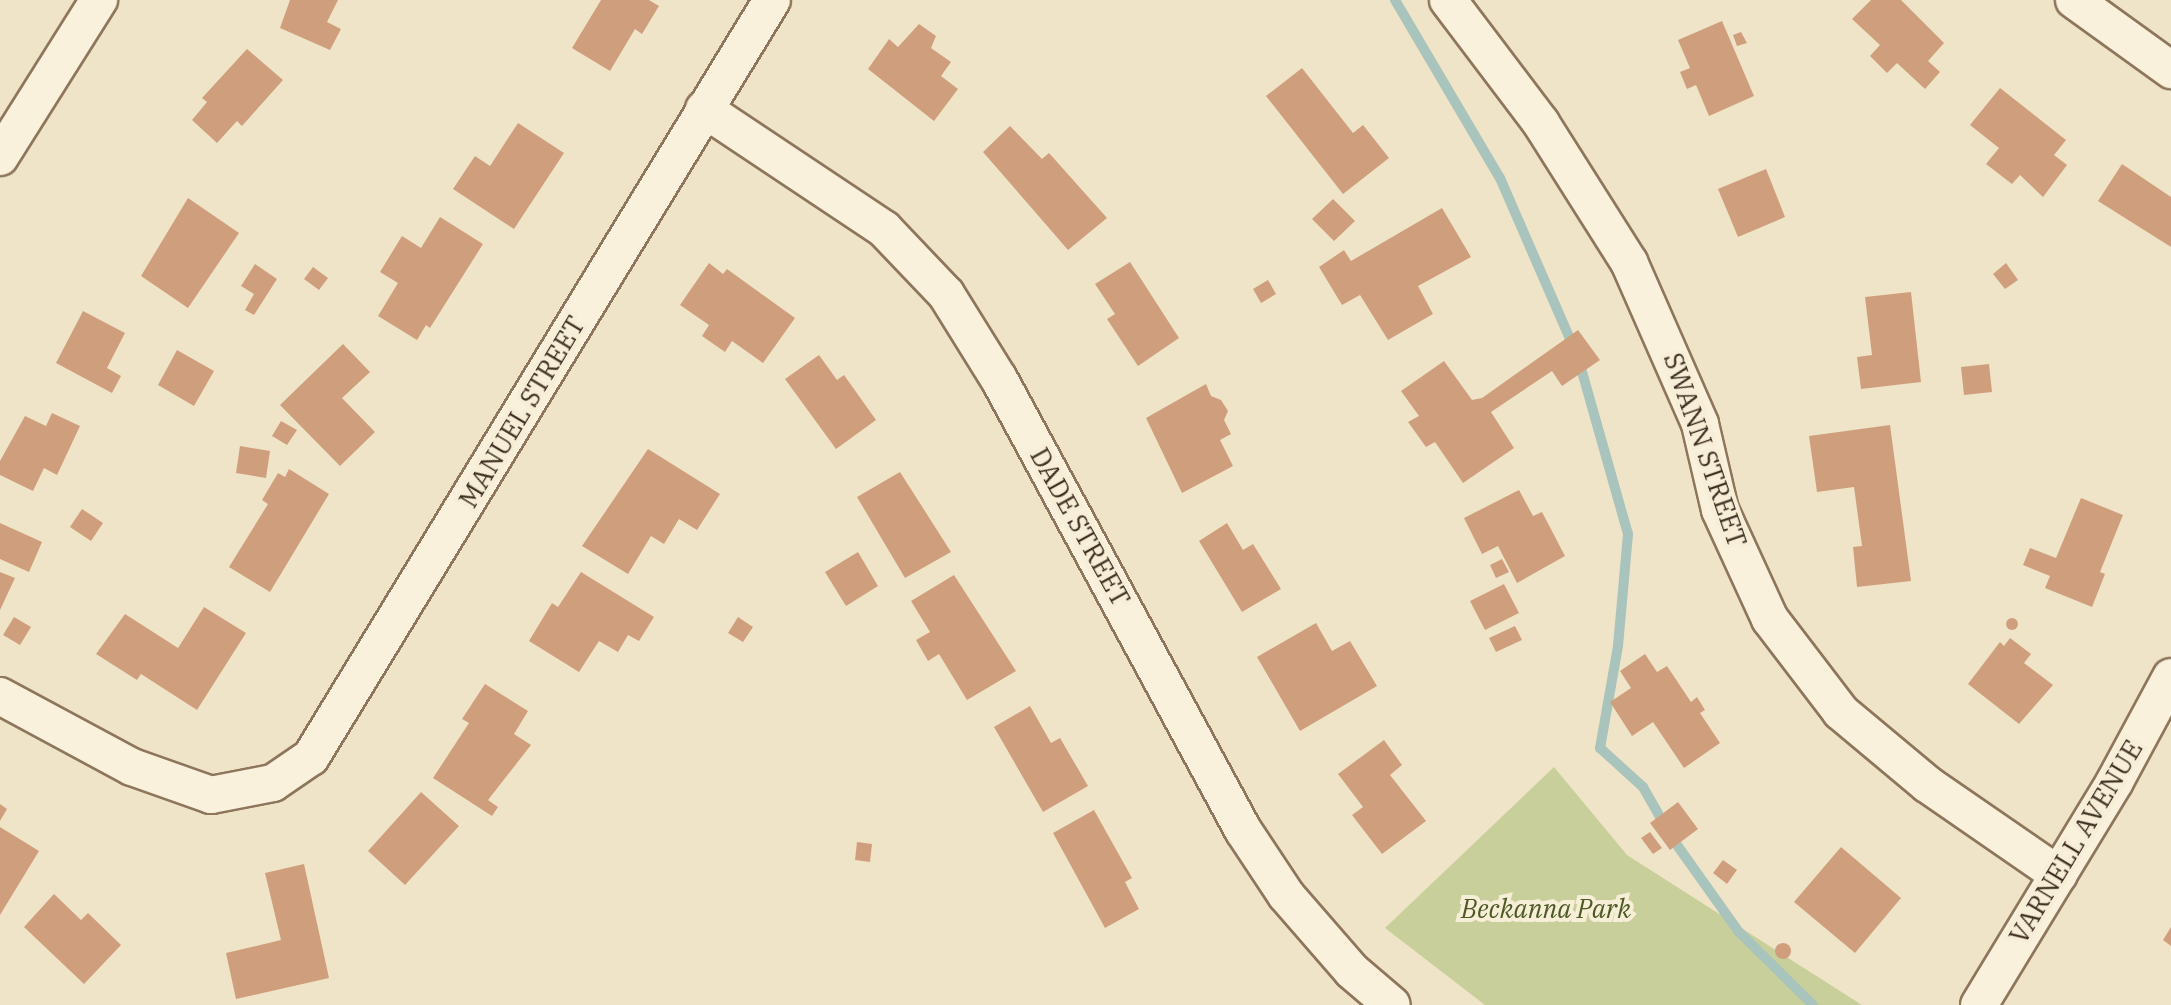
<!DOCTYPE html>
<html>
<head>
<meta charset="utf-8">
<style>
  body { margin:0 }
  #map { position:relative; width:2171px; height:1005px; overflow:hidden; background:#f0e4c8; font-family:"IBM Plex Serif",serif }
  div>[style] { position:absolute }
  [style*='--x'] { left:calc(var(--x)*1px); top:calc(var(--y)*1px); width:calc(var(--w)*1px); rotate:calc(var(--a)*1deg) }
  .green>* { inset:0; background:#c9cf9b }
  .stream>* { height:10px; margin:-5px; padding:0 5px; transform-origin:5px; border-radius:5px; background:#a9c4bc }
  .building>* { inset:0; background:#cf9f7d }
  .round { border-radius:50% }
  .roads { filter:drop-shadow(2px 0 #8d765c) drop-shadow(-2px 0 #8d765c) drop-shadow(0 2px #8d765c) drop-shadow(0 -2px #8d765c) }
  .minor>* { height:36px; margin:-18px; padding:0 18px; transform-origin:18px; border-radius:18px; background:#faf1dc }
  span { translate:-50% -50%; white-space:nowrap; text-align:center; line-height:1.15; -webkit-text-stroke:8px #f7eed8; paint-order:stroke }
  .street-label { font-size:26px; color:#3d2e20 }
  .park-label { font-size:26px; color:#4d5a26; font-style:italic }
</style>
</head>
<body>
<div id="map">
  <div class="green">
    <i style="clip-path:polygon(1554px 767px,1627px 855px,1862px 1005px,1485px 1005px,1385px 928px)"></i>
  </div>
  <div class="stream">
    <i style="--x:1395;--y:0;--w:207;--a:59.5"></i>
    <i style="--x:1500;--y:178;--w:183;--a:66.5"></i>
    <i style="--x:1579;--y:361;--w:180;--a:74.2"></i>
    <i style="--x:1628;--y:534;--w:112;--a:95.1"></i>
    <i style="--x:1618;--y:646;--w:104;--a:100"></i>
    <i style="--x:1600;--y:748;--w:58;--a:42.2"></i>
    <i style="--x:1643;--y:787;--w:59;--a:60.4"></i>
    <i style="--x:1672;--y:838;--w:114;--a:54.6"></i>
    <i style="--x:1738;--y:931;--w:105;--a:44.6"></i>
  </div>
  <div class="building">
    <i style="clip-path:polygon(290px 0,338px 0,327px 22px,341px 29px,330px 50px,280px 28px)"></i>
    <i style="clip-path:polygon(601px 0,649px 0,659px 6px,642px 34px,635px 29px,610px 71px,572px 48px)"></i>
    <i style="clip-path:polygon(1871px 0,1901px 0,1944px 43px,1928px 61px,1940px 72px,1925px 89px,1897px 63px,1887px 73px,1870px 56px,1880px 45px,1852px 19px)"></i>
    <i style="clip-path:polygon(1722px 21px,1754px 96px,1709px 116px,1696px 85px,1687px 89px,1680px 72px,1690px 68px,1678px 40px)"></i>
    <i style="clip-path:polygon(919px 24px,936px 36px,931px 48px,951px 62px,941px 76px,958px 89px,934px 121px,868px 69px,889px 39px,898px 47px)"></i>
    <i style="clip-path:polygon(1741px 32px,1747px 43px,1737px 46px,1733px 35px)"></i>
    <i style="clip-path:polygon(247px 49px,283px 80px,242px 126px,237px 121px,217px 143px,192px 120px,207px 102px,202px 98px)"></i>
    <i style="clip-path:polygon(1302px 68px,1353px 133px,1363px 125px,1389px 158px,1343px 194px,1266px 96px)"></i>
    <i style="clip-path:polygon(2000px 88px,2066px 140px,2054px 155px,2067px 165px,2043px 197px,2020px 175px,2012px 184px,1986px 164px,1999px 148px,1970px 125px)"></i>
    <i style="clip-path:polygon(518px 123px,564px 153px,514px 229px,453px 189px,475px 156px,490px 166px)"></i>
    <i style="clip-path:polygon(1010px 126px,1042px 159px,1049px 153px,1107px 218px,1068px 250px,983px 152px)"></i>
    <i style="clip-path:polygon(2122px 164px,2171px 197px,2171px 247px,2098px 201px)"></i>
    <i style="clip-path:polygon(1766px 169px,1785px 217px,1738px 237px,1718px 189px)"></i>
    <i style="clip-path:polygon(188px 198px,239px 233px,188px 308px,141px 276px)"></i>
    <i style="clip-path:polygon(1333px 199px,1355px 221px,1334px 241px,1312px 219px)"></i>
    <i style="clip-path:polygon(1442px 208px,1471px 257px,1418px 286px,1433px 314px,1388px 340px,1360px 295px,1342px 305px,1319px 267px,1344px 250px,1351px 261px)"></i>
    <i style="clip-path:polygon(440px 217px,483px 244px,430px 328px,426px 325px,417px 340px,378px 316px,398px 283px,380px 272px,402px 236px,421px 248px)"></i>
    <i style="clip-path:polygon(1130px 262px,1179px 338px,1138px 366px,1107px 319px,1115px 314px,1095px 284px)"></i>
    <i style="clip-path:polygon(709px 263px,723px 274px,727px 269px,795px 318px,763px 363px,732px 341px,725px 352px,702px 336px,709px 325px,680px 305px)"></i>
    <i style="clip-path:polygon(2006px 263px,2018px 280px,2005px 289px,1993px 274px)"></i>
    <i style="clip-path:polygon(255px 264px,277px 279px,254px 315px,245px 310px,254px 294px,241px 286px)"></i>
    <i style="clip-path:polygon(313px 267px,328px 278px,319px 290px,304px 279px)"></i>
    <i style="clip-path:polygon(1268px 280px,1276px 294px,1261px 303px,1253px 289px)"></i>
    <i style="clip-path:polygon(1911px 292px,1921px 382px,1861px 389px,1857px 357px,1872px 355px,1865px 297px)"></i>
    <i style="clip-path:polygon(83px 311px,125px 333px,107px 368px,121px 376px,112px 393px,56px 363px)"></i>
    <i style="clip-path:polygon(1578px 330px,1600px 360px,1562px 386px,1552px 371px,1491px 412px,1514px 448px,1463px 483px,1435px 442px,1426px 447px,1408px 422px,1419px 416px,1401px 391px,1444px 361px,1472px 400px,1482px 398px)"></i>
    <i style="clip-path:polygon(343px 344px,370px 372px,342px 398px,375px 432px,340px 466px,280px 405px)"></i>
    <i style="clip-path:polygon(177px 350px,214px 371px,194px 406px,158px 385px)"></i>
    <i style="clip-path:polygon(819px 355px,837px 380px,844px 375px,876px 420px,836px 449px,785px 379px)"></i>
    <i style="clip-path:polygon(1989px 364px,1992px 392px,1964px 395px,1961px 367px)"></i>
    <i style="clip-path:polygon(1206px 384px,1211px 396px,1221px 400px,1228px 411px,1224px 420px,1231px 434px,1220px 440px,1233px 466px,1182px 493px,1146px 418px)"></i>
    <i style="clip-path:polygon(52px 413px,80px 426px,57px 475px,44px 468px,33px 491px,0 475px,0 461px,25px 416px,46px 426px)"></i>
    <i style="clip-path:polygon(281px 421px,297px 430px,287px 445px,272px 436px)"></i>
    <i style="clip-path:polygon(1890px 425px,1911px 581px,1857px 587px,1853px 547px,1862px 546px,1854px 487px,1817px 492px,1809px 436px)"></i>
    <i style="clip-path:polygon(240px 446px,270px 451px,266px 478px,236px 473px)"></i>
    <i style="clip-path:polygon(648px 449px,720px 494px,697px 530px,679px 519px,664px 544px,651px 536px,628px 574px,582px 546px)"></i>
    <i style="clip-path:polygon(289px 469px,329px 494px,270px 592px,229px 567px,268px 504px,262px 500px,278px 473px,285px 477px)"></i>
    <i style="clip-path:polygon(900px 472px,951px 552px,905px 578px,857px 497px)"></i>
    <i style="clip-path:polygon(1519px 490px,1533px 516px,1542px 512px,1565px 556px,1517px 583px,1498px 546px,1482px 554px,1464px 518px)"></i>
    <i style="clip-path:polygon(2081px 498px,2123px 515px,2100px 572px,2105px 574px,2092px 607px,2045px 588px,2050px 576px,2023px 565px,2030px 548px,2056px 558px)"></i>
    <i style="clip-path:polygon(82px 509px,103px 523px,91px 541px,70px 527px)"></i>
    <i style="clip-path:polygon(0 523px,42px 542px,29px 572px,0 559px)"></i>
    <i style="clip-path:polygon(1227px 523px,1243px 550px,1253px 544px,1281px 589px,1242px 612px,1199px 541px)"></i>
    <i style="clip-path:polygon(858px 552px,878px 586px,846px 606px,825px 572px)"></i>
    <i style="clip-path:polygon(1502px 559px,1509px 572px,1496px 578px,1490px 565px)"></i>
    <i style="clip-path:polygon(0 572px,15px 578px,0 610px)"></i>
    <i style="clip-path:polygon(581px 572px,654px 617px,639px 641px,628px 635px,618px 652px,599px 641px,579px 672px,529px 641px,552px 603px,558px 607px)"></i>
    <i style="clip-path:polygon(954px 575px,1016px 671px,967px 700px,939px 654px,928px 661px,916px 640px,930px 632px,911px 601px)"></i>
    <i style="clip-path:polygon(1504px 584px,1519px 613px,1485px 630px,1470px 601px)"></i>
    <i style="clip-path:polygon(204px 607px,246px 633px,197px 710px,141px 674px,137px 680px,96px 654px,125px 614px,178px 648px)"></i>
    <i style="clip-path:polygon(14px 617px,31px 627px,20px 645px,3px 635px)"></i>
    <i style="clip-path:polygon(738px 617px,753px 627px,743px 642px,728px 633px)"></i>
    <i class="round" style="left:2006px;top:618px;width:12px;height:12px"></i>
    <i style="clip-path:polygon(1316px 623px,1332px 651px,1350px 641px,1377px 686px,1300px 731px,1257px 657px)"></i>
    <i style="clip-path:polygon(1515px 626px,1522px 640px,1496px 652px,1489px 638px)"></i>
    <i style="clip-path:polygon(2010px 638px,2031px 654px,2024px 663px,2053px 685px,2019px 724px,1968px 684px,2000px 642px,2004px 646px)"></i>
    <i style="clip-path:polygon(1645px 654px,1657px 672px,1667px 666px,1691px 702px,1697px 697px,1705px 710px,1700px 713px,1720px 743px,1684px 768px,1653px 722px,1632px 736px,1610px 702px,1631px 688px,1620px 671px)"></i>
    <i style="clip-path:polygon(485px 684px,528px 711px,514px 734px,531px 745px,488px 800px,498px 807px,492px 816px,433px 778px,469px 723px,462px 719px)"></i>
    <i style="clip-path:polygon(1030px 706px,1051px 743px,1060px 738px,1088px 786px,1043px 812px,994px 727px)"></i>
    <i style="clip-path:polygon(1384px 740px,1402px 765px,1390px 775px,1426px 821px,1382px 854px,1352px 815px,1363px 807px,1338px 774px)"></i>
    <i style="clip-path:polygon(421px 792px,459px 826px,405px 885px,368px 851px)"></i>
    <i style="clip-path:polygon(1678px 802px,1698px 829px,1670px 850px,1650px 823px)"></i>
    <i style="clip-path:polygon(0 804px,7px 809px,0 821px)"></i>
    <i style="clip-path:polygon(1094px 810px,1132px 878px,1125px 882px,1139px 909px,1105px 928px,1053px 833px)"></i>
    <i style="clip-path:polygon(0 827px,39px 851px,0 915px)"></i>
    <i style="clip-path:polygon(1650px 832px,1662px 848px,1653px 854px,1641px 838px)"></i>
    <i style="clip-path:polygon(857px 842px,872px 844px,870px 862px,855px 860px)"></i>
    <i style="clip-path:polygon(1841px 847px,1901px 898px,1855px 953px,1794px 902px)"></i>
    <i style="clip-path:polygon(1723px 860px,1737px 870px,1727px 884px,1713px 873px)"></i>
    <i style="clip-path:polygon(304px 864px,329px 978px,236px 999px,226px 953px,281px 940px,265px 873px)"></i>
    <i style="clip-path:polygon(54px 894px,81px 920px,88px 913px,121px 945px,84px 984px,24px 927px)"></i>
    <i style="clip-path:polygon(2171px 927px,2171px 946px,2163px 940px)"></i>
    <i class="round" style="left:1775px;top:943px;width:16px;height:16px"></i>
  </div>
  <div class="roads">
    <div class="minor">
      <i style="--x:1448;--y:0;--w:154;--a:52.9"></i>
      <i style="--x:1541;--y:123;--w:165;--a:57.7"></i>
      <i style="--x:1629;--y:262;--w:177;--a:66.3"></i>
      <i style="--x:1700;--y:424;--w:88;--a:76.9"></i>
      <i style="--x:1720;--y:510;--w:120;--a:65.4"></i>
      <i style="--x:1770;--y:619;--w:117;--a:52.6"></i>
      <i style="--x:1841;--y:712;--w:112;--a:39.9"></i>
      <i style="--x:1927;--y:784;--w:160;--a:34.6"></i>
      <i style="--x:2074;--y:0;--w:120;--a:35.8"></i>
      <i style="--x:704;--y:109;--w:216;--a:33.7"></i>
      <i style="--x:884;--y:229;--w:90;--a:46.4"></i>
      <i style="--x:946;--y:294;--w:100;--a:58.1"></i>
      <i style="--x:999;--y:379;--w:513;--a:61.59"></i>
      <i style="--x:1243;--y:830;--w:78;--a:56.5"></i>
      <i style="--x:1286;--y:895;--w:101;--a:49"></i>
      <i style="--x:1352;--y:971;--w:52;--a:40.4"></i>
      <i style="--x:0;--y:157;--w:186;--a:-57.8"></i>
      <i style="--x:0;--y:696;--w:150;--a:28.3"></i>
      <i style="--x:132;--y:767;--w:84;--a:19.5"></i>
      <i style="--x:211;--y:795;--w:63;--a:-11"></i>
      <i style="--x:273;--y:783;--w:46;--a:-34.4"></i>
      <i style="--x:311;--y:757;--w:886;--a:-58.66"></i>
      <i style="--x:1979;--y:1005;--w:262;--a:-58.7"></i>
      <i style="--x:2115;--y:781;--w:118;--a:-61.7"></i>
    </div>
  </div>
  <div class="street-label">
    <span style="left:522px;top:412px;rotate:-59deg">MANUEL STREET</span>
    <span style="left:1705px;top:450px;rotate:71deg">SWANN STREET</span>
    <span style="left:1080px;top:527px;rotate:61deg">DADE STREET</span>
    <span style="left:2076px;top:842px;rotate:-59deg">VARNELL AVENUE</span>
  </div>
  <div class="park-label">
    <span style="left:1546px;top:909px">Beckanna Park</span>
  </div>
</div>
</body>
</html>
